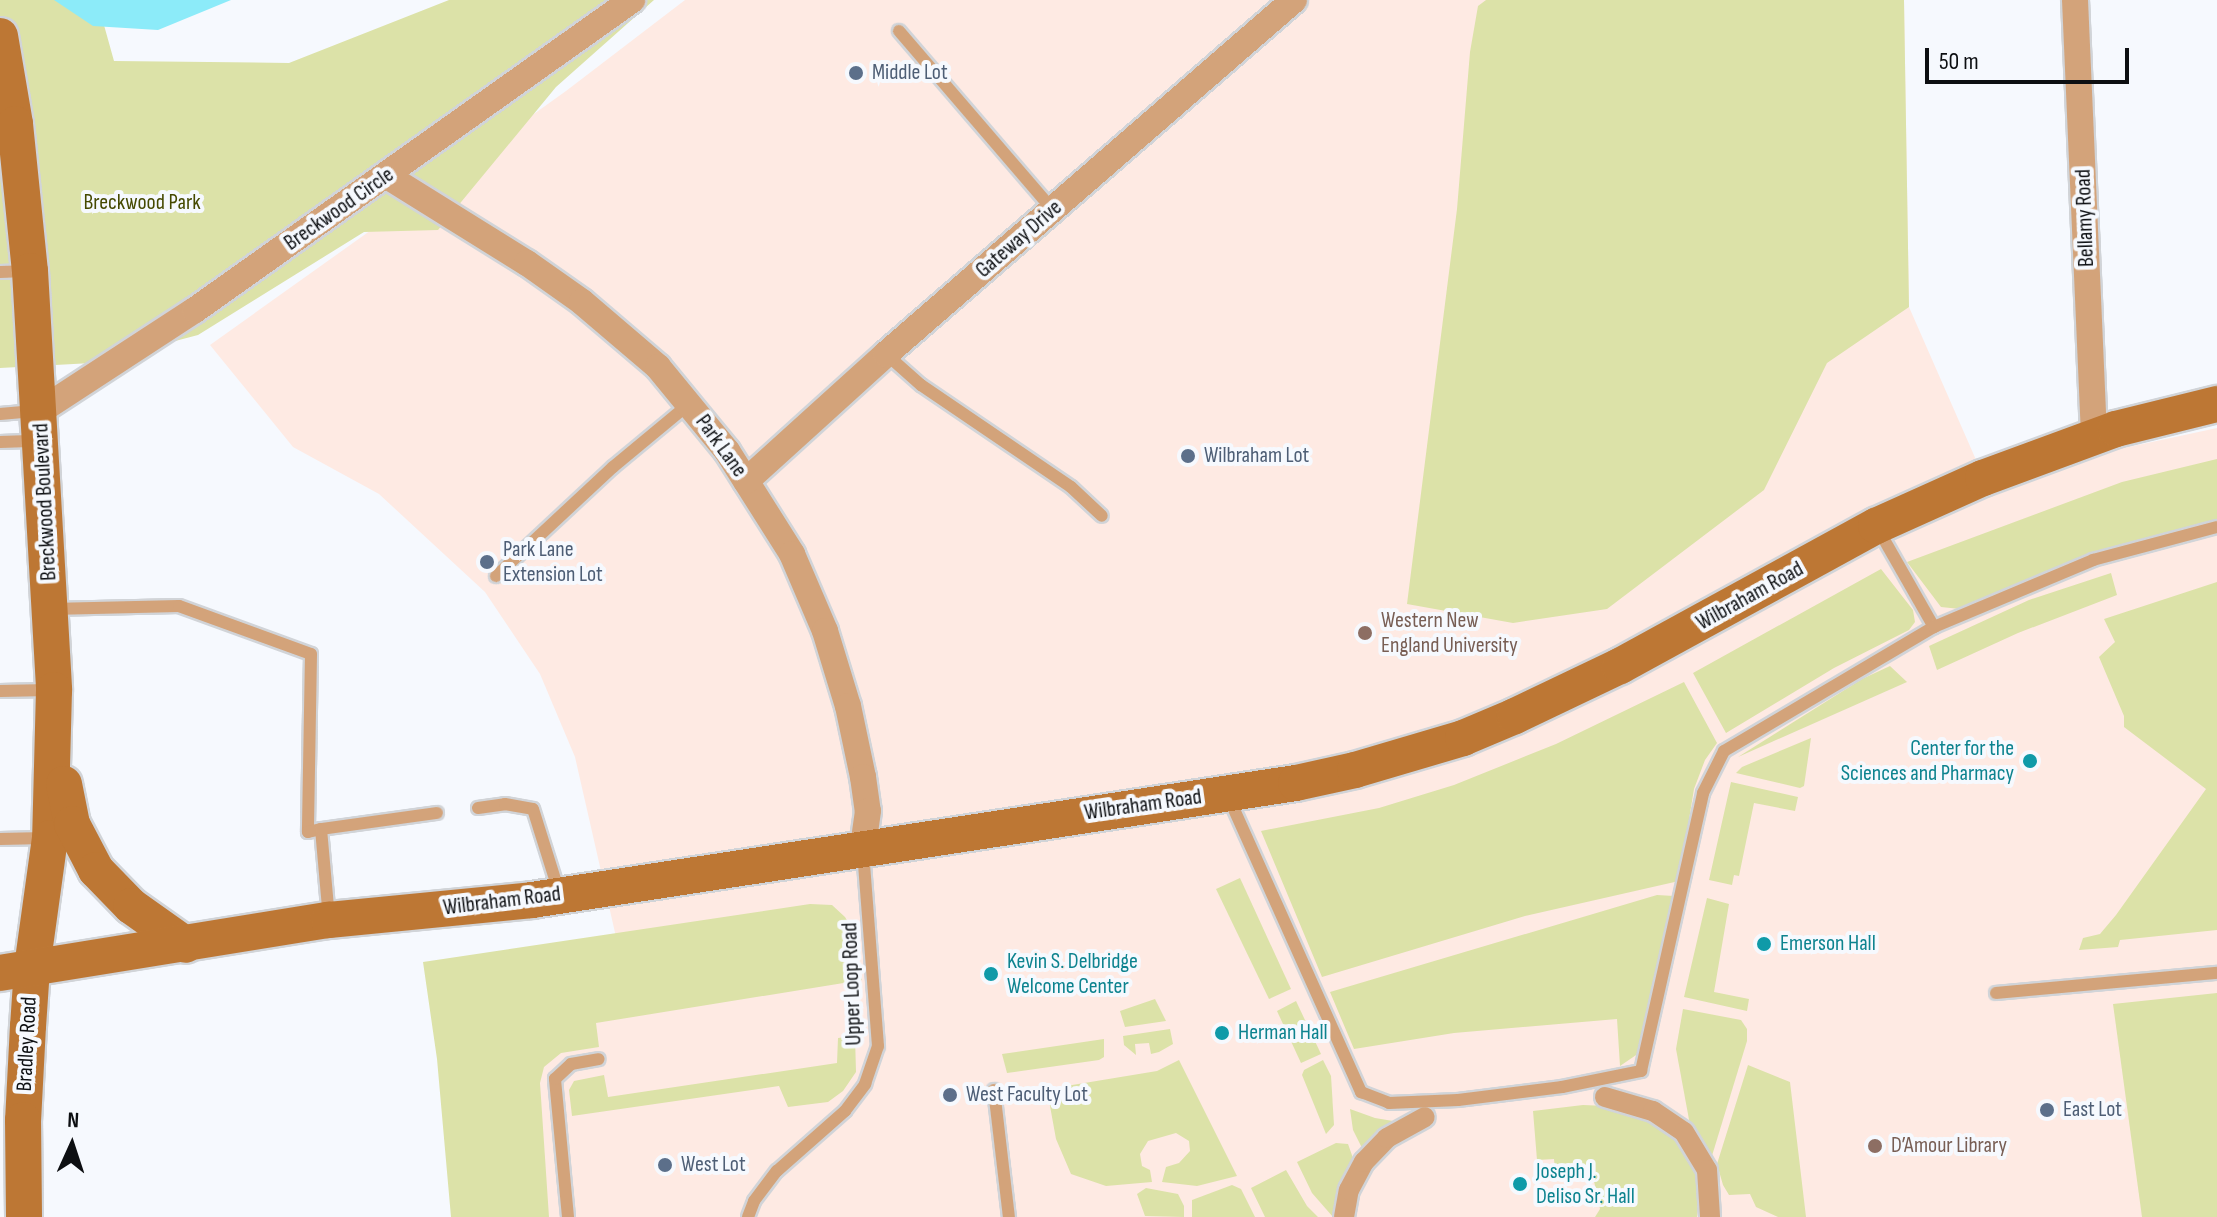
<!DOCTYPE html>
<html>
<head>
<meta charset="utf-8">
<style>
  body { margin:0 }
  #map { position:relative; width:2217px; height:1217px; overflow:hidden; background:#f6f9fe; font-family:"Sofia Sans Condensed",sans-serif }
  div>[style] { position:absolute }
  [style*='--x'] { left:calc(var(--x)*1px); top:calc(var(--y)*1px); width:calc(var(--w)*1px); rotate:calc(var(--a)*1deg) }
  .education>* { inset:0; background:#feeae3 }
  .green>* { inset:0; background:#dce2a8 }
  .water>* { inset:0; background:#8cebf9 }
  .roads { filter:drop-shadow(2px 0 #d1d4d8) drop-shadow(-2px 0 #d1d4d8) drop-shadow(0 2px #d1d4d8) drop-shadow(0 -2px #d1d4d8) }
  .service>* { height:12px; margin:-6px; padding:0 6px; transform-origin:6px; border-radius:6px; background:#d3a37a }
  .pedestrian>* { height:20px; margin:-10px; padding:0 10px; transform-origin:10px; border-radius:10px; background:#d3a37a }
  .minor>* { height:26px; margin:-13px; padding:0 13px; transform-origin:13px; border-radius:13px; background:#d3a37a }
  .secondary>* { height:36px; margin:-18px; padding:0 18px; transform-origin:18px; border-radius:18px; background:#bd7734 }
  .dots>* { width:22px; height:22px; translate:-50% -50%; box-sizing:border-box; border:4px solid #f6f9fe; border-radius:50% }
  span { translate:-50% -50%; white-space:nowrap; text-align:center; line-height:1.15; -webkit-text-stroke:8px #f6f9fe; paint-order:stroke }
  .service-label { font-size:22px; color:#4e5e75 }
  .left { translate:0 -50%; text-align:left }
  .park-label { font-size:22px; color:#454900 }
  .street-label { font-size:22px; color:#0d0f12 }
  .education-label { font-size:22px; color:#785e54 }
  .culture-label { font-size:22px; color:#0d838f }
  .right { translate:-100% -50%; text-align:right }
  .north { position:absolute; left:32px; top:1105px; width:80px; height:80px; -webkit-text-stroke:6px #f6f9fe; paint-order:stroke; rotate:3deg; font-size:22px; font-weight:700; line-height:32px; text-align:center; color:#0d0f12 }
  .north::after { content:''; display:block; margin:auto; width:28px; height:36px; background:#0d0f12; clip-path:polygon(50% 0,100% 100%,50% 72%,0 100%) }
  .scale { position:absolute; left:1925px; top:48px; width:204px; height:36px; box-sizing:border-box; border:4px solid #0d0f12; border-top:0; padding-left:10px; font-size:24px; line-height:28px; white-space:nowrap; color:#0d0f12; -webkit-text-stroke:6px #f6f9fe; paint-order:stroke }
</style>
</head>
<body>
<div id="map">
  <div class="education">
    <i style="clip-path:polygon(685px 0,1904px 0,1909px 307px,1991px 494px,2110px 451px,2217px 428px,2217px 1217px,524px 1217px,506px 957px,616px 937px,575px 757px,540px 674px,485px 592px,379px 494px,293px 447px,210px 345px,566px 91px)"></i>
  </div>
  <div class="green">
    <i style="clip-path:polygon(0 0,97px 0,114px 61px,289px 63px,449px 0,654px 0,556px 87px,438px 230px,364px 232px,198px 335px,92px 363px,0 368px)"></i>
    <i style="clip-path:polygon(1486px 0,1904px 0,1909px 307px,1827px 363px,1764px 490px,1607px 609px,1513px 623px,1407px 604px,1457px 209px,1470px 52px,1478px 6px)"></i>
    <i style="clip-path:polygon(2217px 459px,2217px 520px,2091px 556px,1960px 609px,1941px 607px,1907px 562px,2122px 482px)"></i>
    <i style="clip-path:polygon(1881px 569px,1913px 610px,1915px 622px,1909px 630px,1834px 668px,1726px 733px,1693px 673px)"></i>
    <i style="clip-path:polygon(2111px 573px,2117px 595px,2018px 633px,1937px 670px,1929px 646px,2029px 600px)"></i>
    <i style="clip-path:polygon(2217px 582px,2217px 930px,2120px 940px,2118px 947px,2079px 950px,2083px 938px,2100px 934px,2116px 915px,2206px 789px,2124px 727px,2124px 716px,2099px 657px,2115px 642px,2104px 619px)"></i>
    <i style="clip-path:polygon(1890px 666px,1907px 682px,1738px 757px,1862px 679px)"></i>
    <i style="clip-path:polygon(1684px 682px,1717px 743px,1705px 760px,1694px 789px,1679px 881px,1525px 916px,1322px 977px,1261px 831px,1379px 808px,1454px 785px,1556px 744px)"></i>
    <i style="clip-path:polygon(1811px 738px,1804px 786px,1800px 788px,1736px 773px,1742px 767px)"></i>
    <i style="clip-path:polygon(1731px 782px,1798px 797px,1795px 811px,1754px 803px,1739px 876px,1734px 875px,1732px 885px,1709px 880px)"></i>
    <i style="clip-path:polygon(1240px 878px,1291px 989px,1269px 999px,1216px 889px)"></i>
    <i style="clip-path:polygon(1657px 895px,1674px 896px,1642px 1051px,1620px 1066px,1617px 1019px,1454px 1033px,1354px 1049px,1330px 992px)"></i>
    <i style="clip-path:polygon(1707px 898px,1729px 904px,1714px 992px,1749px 999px,1747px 1011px,1684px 997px)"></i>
    <i style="clip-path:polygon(810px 904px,832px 905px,845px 917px,854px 932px,862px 980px,596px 1023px,599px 1047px,561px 1053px,544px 1067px,540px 1083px,549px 1217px,451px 1217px,437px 1059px,423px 962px)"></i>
    <i style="clip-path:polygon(2217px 993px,2217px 1217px,2142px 1217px,2113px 1004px)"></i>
    <i style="clip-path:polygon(1155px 999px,1166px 1021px,1125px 1027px,1120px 1011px)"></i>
    <i style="clip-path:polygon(1296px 1001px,1321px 1054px,1301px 1063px,1277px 1011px)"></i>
    <i style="clip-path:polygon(1683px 1009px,1741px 1020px,1747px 1029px,1747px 1041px,1711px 1159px,1690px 1125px,1676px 1049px)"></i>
    <i style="clip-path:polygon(1170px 1029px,1173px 1044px,1159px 1052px,1151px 1054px,1149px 1043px,1135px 1044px,1136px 1055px,1124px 1045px,1123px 1036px)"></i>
    <i style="clip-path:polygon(855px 1036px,856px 1072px,843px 1091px,828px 1102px,788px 1107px,779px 1086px,572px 1116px,569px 1090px,574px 1081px,604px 1075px,608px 1097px,837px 1063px,838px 1038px)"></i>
    <i style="clip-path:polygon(1104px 1039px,1104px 1057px,1099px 1060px,1007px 1073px,1002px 1054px)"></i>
    <i style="clip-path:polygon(1179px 1060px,1237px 1176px,1197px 1186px,1162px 1182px,1166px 1167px,1179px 1163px,1190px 1151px,1189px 1141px,1176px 1133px,1148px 1141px,1140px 1154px,1142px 1166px,1150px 1170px,1152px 1182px,1106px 1186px,1071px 1174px,1056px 1139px,1048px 1095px,1054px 1088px,1157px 1071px)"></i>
    <i style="clip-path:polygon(1323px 1060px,1331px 1076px,1334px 1125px,1326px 1134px,1302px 1075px,1304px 1070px)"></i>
    <i style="clip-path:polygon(1748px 1065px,1790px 1082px,1806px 1217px,1778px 1217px,1756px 1207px,1750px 1194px,1729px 1195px,1723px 1185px,1717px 1164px)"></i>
    <i style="clip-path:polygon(1583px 1105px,1607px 1106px,1647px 1117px,1679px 1140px,1696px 1169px,1700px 1184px,1697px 1217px,1595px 1217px,1600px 1209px,1591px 1167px,1555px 1170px,1554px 1159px,1537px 1160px,1533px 1111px)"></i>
    <i style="clip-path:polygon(1350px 1109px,1375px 1118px,1393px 1121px,1362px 1148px,1353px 1130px)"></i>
    <i style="clip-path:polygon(1336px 1143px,1348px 1144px,1353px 1158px,1339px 1188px,1333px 1217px,1312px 1193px,1297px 1162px)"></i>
    <i style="clip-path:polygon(1286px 1170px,1307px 1206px,1318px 1217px,1265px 1217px,1251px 1188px)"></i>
    <i style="clip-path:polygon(1232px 1185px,1241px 1189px,1255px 1217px,1192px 1217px,1192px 1200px)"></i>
    <i style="clip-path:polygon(1146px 1188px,1178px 1194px,1184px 1206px,1184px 1217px,1145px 1216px,1137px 1194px)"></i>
  </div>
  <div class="water">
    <i style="clip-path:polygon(54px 0,231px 0,158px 30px,93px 26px)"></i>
  </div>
  <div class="roads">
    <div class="service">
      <i style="--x:899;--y:31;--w:236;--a:49.3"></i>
      <i style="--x:0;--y:272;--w:25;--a:-2"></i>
      <i style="--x:886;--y:354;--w:47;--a:41.5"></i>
      <i style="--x:921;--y:385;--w:181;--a:34.2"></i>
      <i style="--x:1071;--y:487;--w:42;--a:43.1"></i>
      <i style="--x:0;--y:414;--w:37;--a:-5"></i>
      <i style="--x:0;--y:442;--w:37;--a:-2"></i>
      <i style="--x:1878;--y:529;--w:113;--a:60.3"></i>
      <i style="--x:496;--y:576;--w:160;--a:-43"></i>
      <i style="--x:613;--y:467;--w:100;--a:-39.7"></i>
      <i style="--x:51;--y:609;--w:128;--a:-1.3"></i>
      <i style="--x:179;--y:606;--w:140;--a:20"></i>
      <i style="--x:311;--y:654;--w:178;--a:91"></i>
      <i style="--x:308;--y:832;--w:13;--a:-13"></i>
      <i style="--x:321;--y:829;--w:89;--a:84.9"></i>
      <i style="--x:0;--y:691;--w:49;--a:-1.2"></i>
      <i style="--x:1228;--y:796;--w:325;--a:65.8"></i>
      <i style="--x:1361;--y:1092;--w:30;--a:21"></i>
      <i style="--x:1389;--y:1103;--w:69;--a:-2.5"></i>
      <i style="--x:1458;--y:1100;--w:105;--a:-7.1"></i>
      <i style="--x:1562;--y:1087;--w:81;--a:-11.4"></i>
      <i style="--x:1641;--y:1071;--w:285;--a:-77.4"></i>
      <i style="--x:1703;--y:793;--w:47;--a:-63.4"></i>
      <i style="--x:1724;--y:751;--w:244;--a:-30.6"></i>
      <i style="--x:1934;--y:627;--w:173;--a:-22.8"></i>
      <i style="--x:2093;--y:560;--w:128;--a:-14.9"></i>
      <i style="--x:478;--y:808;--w:27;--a:-8"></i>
      <i style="--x:505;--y:804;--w:28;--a:10"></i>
      <i style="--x:533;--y:809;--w:87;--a:72.6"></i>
      <i style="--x:321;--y:829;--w:117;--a:-7.9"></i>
      <i style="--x:0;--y:839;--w:45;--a:-1.3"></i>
      <i style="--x:1996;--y:993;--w:222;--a:-5.2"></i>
      <i style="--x:994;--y:1090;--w:128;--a:83.3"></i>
      <i style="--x:568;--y:1217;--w:139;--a:-95.4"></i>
      <i style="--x:555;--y:1079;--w:22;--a:-43"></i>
      <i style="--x:571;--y:1064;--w:28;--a:-10"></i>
      <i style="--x:748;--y:1217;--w:17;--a:-69"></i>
      <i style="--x:754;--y:1201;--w:38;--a:-53"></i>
      <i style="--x:777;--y:1171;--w:91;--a:-41.4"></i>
      <i style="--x:845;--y:1111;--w:34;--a:-53"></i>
      <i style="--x:865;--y:1084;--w:40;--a:-71.1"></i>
      <i style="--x:878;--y:1046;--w:194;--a:-94.4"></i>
    </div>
    <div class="pedestrian">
      <i style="--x:1605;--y:1097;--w:50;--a:16.3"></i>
      <i style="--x:1653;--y:1111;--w:37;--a:34"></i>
      <i style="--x:1684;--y:1132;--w:44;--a:58.8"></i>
      <i style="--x:1707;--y:1170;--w:47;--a:86.3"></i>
      <i style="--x:1344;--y:1217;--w:27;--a:-80"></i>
      <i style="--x:1349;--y:1190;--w:32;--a:-62"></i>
      <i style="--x:1364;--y:1162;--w:33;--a:-46"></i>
      <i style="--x:1387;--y:1138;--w:43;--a:-28.9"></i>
    </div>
    <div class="minor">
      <i style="--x:2075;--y:0;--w:436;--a:87.5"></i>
      <i style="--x:387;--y:176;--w:165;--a:31.9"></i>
      <i style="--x:527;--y:263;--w:67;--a:35.3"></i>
      <i style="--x:582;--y:302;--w:100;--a:40.5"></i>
      <i style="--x:658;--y:367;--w:109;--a:50.6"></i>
      <i style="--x:727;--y:451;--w:122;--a:57.7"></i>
      <i style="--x:792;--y:554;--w:84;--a:66.8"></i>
      <i style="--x:825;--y:631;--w:78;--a:73"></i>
      <i style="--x:848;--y:706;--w:73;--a:78.1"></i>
      <i style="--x:863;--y:777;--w:34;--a:82"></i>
      <i style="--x:868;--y:811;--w:36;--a:98"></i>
      <i style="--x:40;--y:411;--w:185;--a:-33.1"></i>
      <i style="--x:195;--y:310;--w:536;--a:-35.35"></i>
      <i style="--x:746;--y:481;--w:189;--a:-42.2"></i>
      <i style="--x:886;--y:354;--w:540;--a:-40.95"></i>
    </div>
    <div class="secondary">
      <i style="--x:0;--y:36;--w:89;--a:80.3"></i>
      <i style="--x:15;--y:124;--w:148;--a:84.2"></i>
      <i style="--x:30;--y:271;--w:420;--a:86.7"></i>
      <i style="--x:54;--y:690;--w:148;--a:91.5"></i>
      <i style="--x:50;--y:838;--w:131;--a:97.9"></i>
      <i style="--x:32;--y:968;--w:58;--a:93.9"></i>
      <i style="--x:28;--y:1026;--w:94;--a:93"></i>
      <i style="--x:23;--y:1120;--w:97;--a:89.4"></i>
      <i style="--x:64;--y:784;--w:41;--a:78.7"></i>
      <i style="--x:72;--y:824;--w:52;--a:62.4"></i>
      <i style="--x:96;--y:870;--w:50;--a:45.8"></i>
      <i style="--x:131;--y:906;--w:67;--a:35.3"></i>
      <i style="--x:0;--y:973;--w:333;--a:-9.2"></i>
      <i style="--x:329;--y:920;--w:204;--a:-5.6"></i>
      <i style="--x:532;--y:900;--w:773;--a:-8.71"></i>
      <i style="--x:1296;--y:783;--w:60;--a:-12.4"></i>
      <i style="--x:1355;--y:770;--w:113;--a:-16.5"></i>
      <i style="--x:1463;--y:738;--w:56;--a:-22.9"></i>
      <i style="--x:1515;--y:716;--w:116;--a:-25.5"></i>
      <i style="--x:1620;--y:666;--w:292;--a:-28.7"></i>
      <i style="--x:1876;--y:526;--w:117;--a:-24.2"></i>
      <i style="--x:1983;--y:478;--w:142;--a:-20.2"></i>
      <i style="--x:2116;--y:429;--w:104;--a:-13.9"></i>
    </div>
  </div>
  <div class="dots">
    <i style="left:856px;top:73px;background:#5c6f8a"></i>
    <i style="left:1188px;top:456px;background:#5c6f8a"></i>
    <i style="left:487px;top:562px;background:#5c6f8a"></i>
    <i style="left:1365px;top:633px;background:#8d6e63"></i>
    <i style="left:2030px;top:761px;background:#0f9aa8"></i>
    <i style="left:1764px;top:944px;background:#0f9aa8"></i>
    <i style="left:991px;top:974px;background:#0f9aa8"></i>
    <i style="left:1222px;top:1033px;background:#0f9aa8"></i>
    <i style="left:950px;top:1095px;background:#5c6f8a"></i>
    <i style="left:2047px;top:1110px;background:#5c6f8a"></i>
    <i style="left:1875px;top:1146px;background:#8d6e63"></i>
    <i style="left:665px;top:1165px;background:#5c6f8a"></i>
    <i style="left:1520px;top:1184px;background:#0f9aa8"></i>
  </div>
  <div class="service-label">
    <span class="left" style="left:872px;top:73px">Middle Lot</span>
    <span class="left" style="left:1204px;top:456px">Wilbraham Lot</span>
    <span class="left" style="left:503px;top:562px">Park Lane<br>Extension Lot</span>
    <span class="left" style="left:966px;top:1095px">West Faculty Lot</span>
    <span class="left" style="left:2063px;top:1110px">East Lot</span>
    <span class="left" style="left:681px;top:1165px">West Lot</span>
  </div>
  <div class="park-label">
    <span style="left:142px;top:203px">Breckwood Park</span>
  </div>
  <div class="street-label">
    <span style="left:339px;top:209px;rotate:-35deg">Breckwood Circle</span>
    <span style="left:2085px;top:218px;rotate:-92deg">Bellamy Road</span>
    <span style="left:1019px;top:239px;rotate:-41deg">Gateway Drive</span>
    <span style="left:721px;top:446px;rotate:54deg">Park Lane</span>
    <span style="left:45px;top:502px;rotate:-93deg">Breckwood Boulevard</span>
    <span style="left:1750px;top:596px;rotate:-29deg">Wilbraham Road</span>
    <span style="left:1143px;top:805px;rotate:-8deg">Wilbraham Road</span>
    <span style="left:502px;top:901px;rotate:-7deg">Wilbraham Road</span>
    <span style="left:852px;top:984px;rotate:-92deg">Upper Loop Road</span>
    <span style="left:27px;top:1044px;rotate:-87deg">Bradley Road</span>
  </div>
  <div class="education-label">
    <span class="left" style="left:1381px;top:633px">Western New<br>England University</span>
    <span class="left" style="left:1891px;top:1146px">D’Amour Library</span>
  </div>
  <div class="culture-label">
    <span class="right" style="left:2014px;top:761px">Center for the<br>Sciences and Pharmacy</span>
    <span class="left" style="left:1780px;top:944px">Emerson Hall</span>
    <span class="left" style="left:1007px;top:974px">Kevin S. Delbridge<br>Welcome Center</span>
    <span class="left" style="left:1238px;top:1033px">Herman Hall</span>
    <span class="left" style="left:1536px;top:1184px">Joseph J.<br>Deliso Sr. Hall</span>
  </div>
  <div class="north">N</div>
  <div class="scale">50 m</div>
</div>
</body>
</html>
